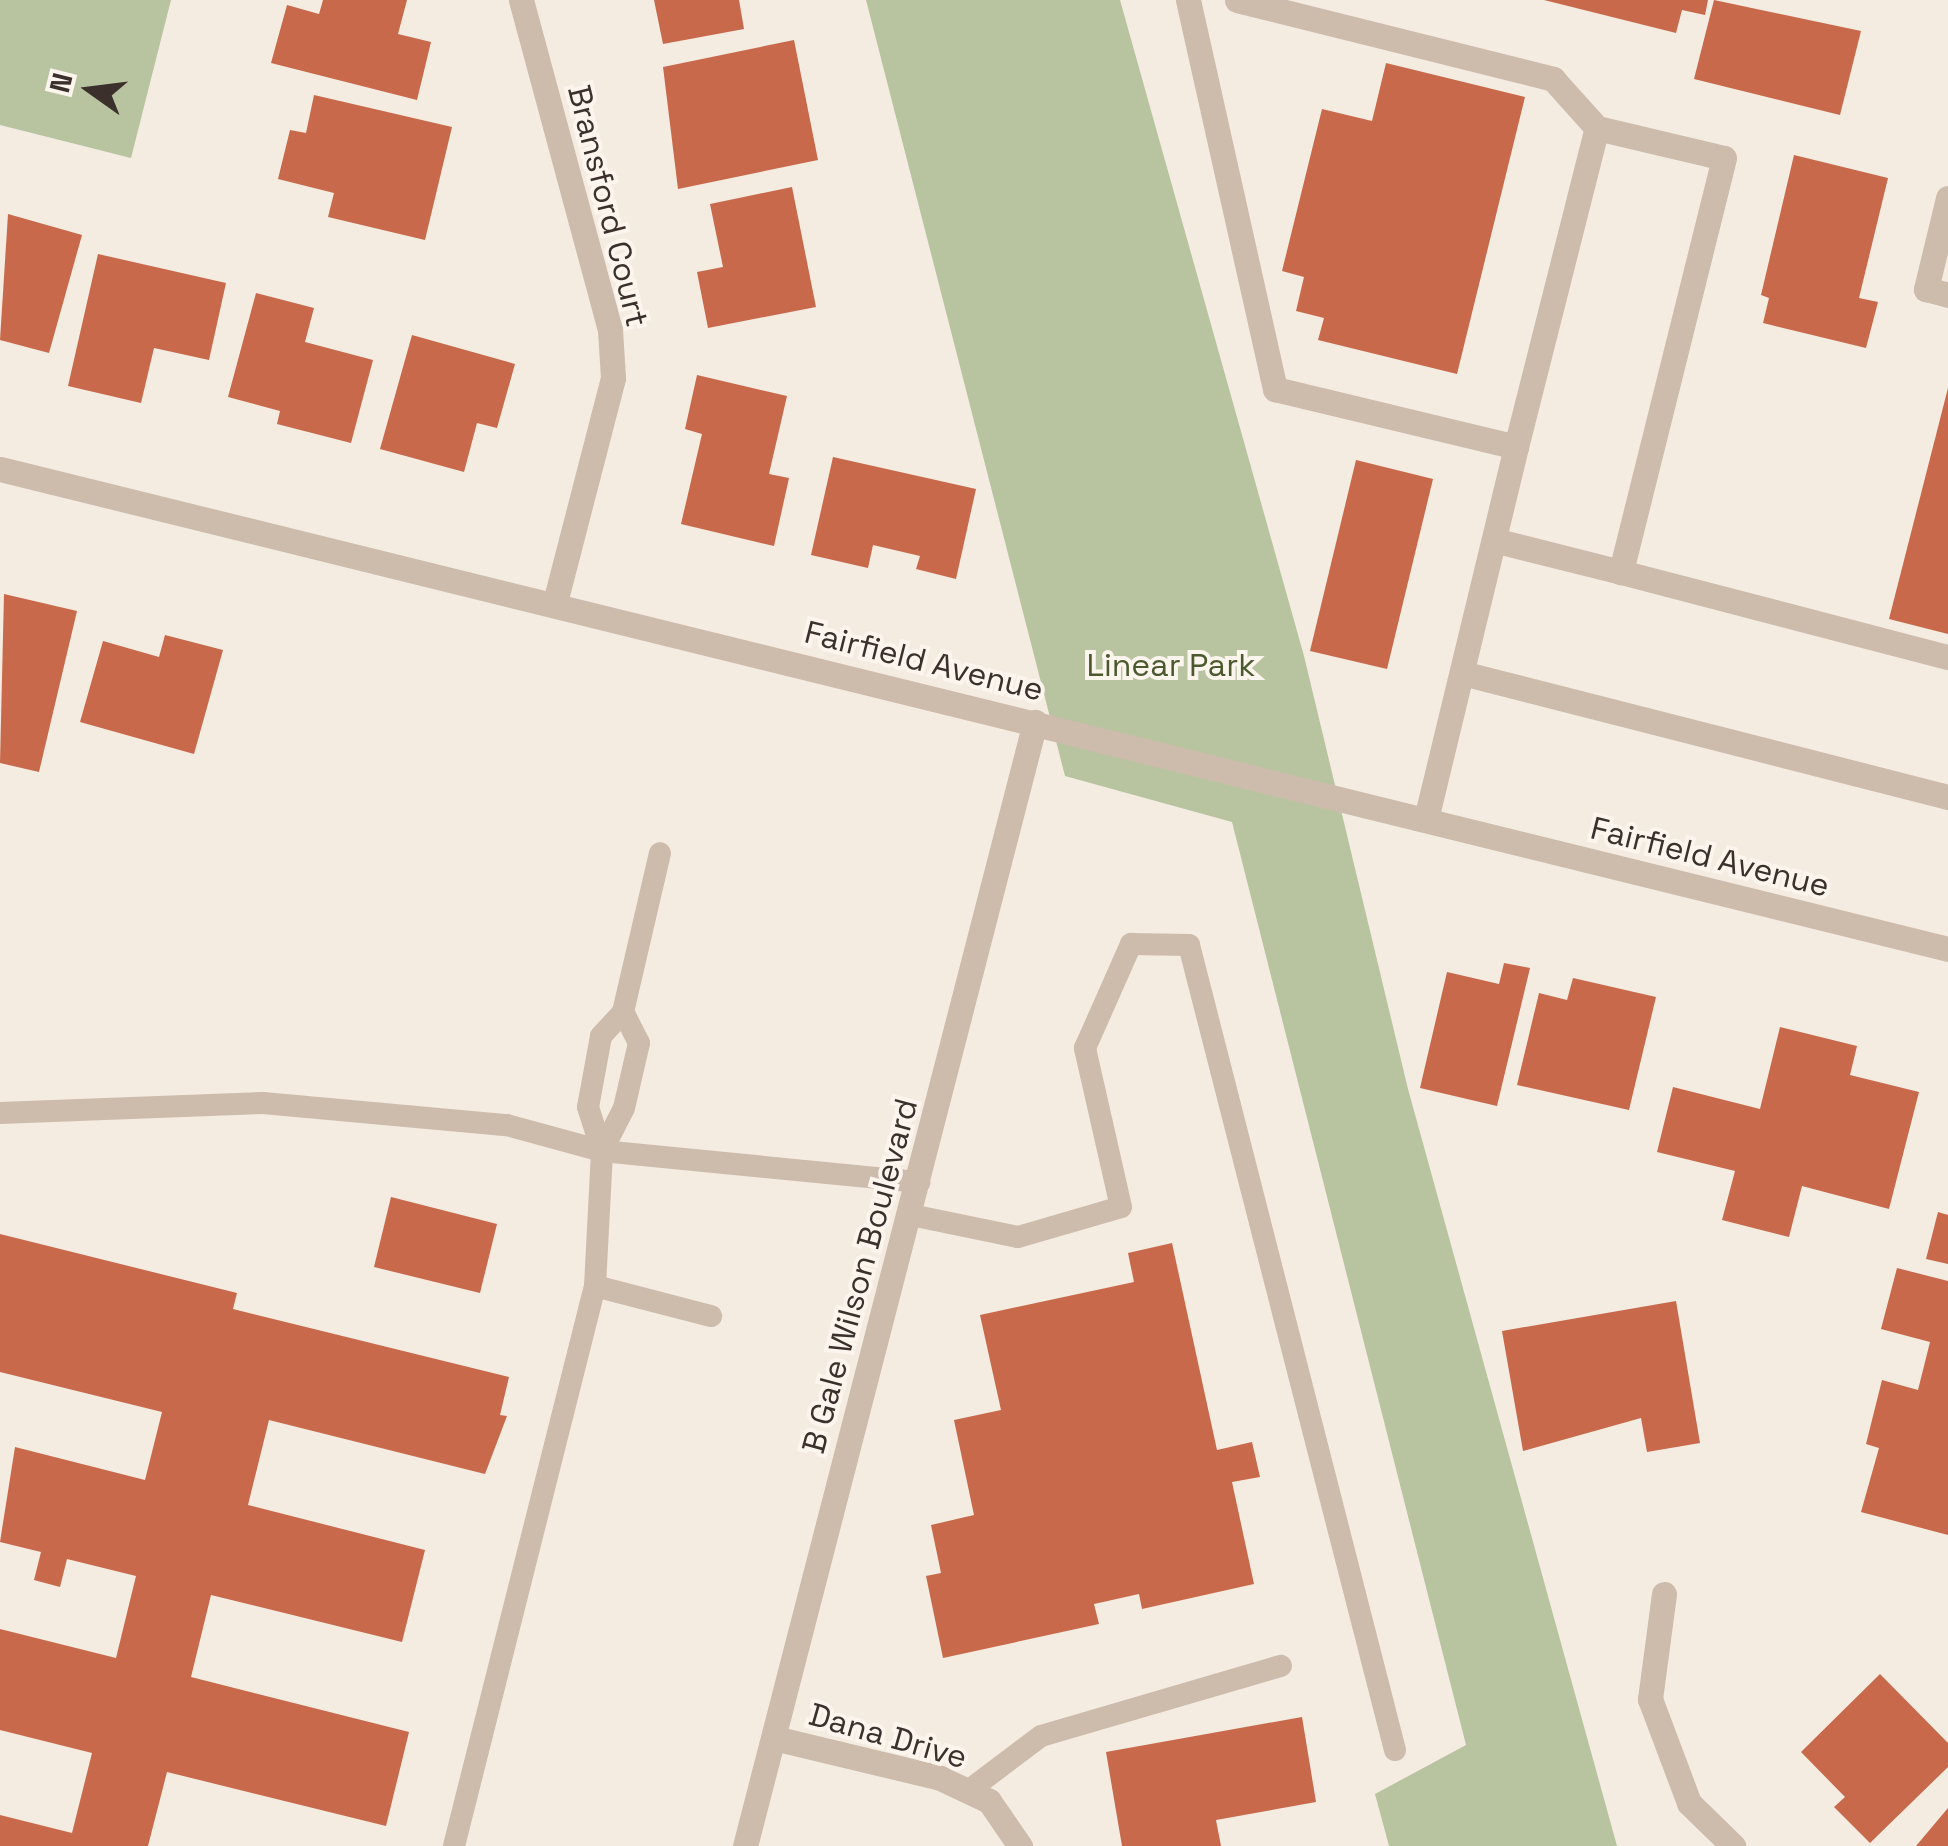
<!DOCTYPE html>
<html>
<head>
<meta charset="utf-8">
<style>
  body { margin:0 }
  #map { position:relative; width:1948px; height:1846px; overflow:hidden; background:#f4ebe1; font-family:"Space Grotesk",sans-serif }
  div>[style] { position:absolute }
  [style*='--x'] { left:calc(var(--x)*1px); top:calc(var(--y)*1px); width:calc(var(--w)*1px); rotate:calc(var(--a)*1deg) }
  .green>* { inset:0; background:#b8c4a0 }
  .building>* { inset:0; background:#c8694b }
  .service>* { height:22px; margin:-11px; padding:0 11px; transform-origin:11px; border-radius:11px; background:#cdbbac }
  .minor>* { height:25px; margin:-12.5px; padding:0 12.5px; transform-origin:12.5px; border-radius:12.5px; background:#cdbbac }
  span { translate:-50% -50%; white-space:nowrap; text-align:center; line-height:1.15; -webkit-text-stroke:8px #fbf5ee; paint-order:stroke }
  .street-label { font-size:32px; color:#3b302b }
  .park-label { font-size:32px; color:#4a5a2e }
  .north { position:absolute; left:40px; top:40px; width:100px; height:100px; -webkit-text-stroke:8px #fbf5ee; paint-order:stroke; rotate:284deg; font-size:28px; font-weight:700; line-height:40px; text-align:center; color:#3b302b }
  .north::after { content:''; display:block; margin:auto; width:35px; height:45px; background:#3b302b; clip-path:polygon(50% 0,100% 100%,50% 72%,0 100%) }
</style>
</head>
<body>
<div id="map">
  <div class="green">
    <i style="clip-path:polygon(0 0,171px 0,131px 158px,0 125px)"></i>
    <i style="clip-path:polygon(866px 0,1120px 0,1304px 656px,1408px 1089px,1617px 1846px,1389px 1846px,1375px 1794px,1466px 1745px,1232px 822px,1065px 776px)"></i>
  </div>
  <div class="building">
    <i style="clip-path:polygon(323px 0,407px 0,398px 34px,431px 42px,417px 100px,271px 63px,287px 5px,319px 14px)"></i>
    <i style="clip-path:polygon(654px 0,739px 0,744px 29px,663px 44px)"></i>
    <i style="clip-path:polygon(1544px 0,1708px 0,1705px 15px,1682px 10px,1676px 33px)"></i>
    <i style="clip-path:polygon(1714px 0,1861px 31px,1840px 115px,1694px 79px)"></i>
    <i style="clip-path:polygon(794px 40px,818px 160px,678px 189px,663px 67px)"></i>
    <i style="clip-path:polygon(1386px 63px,1525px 97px,1457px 374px,1318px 340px,1324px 318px,1296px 311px,1304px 277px,1282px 271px,1322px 109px,1372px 121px)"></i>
    <i style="clip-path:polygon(314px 95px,452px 127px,425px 240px,328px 217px,334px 193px,278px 179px,290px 130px,306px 133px)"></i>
    <i style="clip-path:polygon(1794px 155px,1888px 178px,1859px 298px,1878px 302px,1866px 348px,1763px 323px,1769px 298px,1761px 295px)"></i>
    <i style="clip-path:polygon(792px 187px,816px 307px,708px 328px,697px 272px,723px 267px,710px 204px)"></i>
    <i style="clip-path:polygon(8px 214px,82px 235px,49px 353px,0 340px)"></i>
    <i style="clip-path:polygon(98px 254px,226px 283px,209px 360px,154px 348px,141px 403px,68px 386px)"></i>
    <i style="clip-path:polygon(256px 293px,314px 308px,305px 342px,373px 360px,351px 443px,277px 424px,280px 411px,228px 397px)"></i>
    <i style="clip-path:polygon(412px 335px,515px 364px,497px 428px,477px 423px,464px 472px,380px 449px)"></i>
    <i style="clip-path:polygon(697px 375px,787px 396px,769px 474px,789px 478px,774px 546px,681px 524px,702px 434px,685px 429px)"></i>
    <i style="clip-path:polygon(1948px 388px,1948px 634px,1889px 619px)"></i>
    <i style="clip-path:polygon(833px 457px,976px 489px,956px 579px,916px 569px,920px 556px,873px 545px,868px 568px,811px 555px)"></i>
    <i style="clip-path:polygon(1356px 460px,1433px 479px,1387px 669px,1310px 651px)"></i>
    <i style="clip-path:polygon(4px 594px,77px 611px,39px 772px,0 763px)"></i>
    <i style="clip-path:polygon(165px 635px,223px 650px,194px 754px,80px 722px,103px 641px,159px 657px)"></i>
    <i style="clip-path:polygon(1504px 963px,1530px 968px,1497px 1106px,1420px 1088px,1447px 972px,1499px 984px)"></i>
    <i style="clip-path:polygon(1573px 978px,1656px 997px,1629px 1110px,1517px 1085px,1539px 993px,1567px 1000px)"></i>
    <i style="clip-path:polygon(1780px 1027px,1857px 1046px,1850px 1075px,1919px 1092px,1889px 1209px,1802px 1186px,1789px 1237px,1722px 1220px,1735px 1171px,1657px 1152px,1673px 1087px,1760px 1109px)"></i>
    <i style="clip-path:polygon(391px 1197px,497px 1224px,480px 1293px,374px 1267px)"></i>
    <i style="clip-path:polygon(1938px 1212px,1948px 1215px,1948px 1264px,1926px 1259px)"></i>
    <i style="clip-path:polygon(0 1234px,237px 1293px,233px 1309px,509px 1377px,500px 1415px,507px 1416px,485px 1474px,269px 1420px,248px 1505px,425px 1550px,402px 1642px,211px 1595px,191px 1677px,409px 1732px,386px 1826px,167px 1772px,148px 1846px,0 1846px,0 1815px,72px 1833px,92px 1753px,0 1730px,0 1629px,116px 1658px,136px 1576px,67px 1559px,60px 1587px,34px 1580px,41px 1552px,0 1542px,15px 1447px,145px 1480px,162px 1412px,0 1372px)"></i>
    <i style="clip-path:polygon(1172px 1243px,1217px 1450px,1252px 1442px,1260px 1477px,1232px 1482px,1254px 1584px,1142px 1609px,1139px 1594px,1094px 1604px,1099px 1624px,943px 1658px,926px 1576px,941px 1573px,931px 1525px,974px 1515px,954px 1420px,1001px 1410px,980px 1315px,1134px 1282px,1128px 1253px)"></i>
    <i style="clip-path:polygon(1897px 1268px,1948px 1281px,1948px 1535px,1861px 1512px,1879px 1448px,1866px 1444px,1882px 1380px,1918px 1390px,1930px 1342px,1881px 1329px)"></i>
    <i style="clip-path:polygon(1676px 1301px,1700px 1443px,1647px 1452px,1641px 1418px,1523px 1451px,1502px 1331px)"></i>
    <i style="clip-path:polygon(1880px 1674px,1948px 1743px,1948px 1767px,1870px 1843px,1834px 1807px,1845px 1797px,1801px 1752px)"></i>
    <i style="clip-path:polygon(1302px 1717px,1316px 1802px,1216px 1820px,1221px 1846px,1122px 1846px,1106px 1752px)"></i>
    <i style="clip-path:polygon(1948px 1808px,1948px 1846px,1916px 1846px)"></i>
  </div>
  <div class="service">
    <i style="--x:0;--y:1113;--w:263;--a:-2.2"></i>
    <i style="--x:263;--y:1103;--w:245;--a:5.2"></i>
    <i style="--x:507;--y:1125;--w:98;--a:15.3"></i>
    <i style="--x:602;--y:1151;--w:319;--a:5.6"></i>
    <i style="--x:602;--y:1151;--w:48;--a:-62.9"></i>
    <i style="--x:624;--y:1108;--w:67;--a:-77"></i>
    <i style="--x:639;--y:1043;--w:35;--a:-117"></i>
    <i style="--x:911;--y:1215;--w:109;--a:11.6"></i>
    <i style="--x:1018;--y:1237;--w:107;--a:-16.2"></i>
    <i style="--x:1121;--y:1207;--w:163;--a:-102.8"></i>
    <i style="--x:1085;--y:1048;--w:114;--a:-66.1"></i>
    <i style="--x:1131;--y:944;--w:58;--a:1"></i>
    <i style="--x:1189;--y:945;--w:831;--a:75.65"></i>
    <i style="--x:595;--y:1286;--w:120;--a:14.5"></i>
    <i style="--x:968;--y:1791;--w:91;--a:-37"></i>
    <i style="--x:1041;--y:1736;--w:250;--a:-16.3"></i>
    <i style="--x:454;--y:1846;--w:577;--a:-75.87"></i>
    <i style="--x:595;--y:1286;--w:135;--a:-87"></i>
    <i style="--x:602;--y:1151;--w:46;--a:-107.7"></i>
    <i style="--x:588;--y:1107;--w:72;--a:-79.6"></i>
    <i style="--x:601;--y:1036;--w:33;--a:-47"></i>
    <i style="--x:623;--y:1012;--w:163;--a:-76.9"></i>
  </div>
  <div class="minor">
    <i style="--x:521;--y:0;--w:342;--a:74.9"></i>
    <i style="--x:610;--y:330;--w:48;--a:86.4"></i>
    <i style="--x:613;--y:378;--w:232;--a:104.5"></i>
    <i style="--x:1188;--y:0;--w:399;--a:77.4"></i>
    <i style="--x:1275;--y:389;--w:248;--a:13.5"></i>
    <i style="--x:1516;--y:447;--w:383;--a:103.6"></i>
    <i style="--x:1237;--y:0;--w:326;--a:14"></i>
    <i style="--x:1553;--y:79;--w:66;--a:48.1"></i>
    <i style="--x:1597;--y:128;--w:130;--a:13.3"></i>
    <i style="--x:1724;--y:158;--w:427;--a:104"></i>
    <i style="--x:1621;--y:572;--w:131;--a:-165.9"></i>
    <i style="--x:1948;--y:198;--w:94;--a:103.6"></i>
    <i style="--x:1926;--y:289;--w:23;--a:15"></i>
    <i style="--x:1516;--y:447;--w:329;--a:-75.8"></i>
    <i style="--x:0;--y:469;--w:2006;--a:13.84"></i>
    <i style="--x:1621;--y:572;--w:338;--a:14.6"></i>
    <i style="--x:1462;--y:673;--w:502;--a:14.31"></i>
    <i style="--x:1664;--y:1594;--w:106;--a:97.6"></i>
    <i style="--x:1650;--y:1699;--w:111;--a:69.4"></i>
    <i style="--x:1689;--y:1803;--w:62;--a:44.3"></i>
    <i style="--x:774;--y:1738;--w:171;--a:13.5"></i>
    <i style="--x:940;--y:1778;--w:54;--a:25.1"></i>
    <i style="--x:989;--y:1801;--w:55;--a:55.4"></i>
    <i style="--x:745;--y:1846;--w:1161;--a:-75.53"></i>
  </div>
  <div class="street-label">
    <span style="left:608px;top:206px;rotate:76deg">Bransford Court</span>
    <span style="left:924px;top:661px;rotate:14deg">Fairfield Avenue</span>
    <span style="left:1710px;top:857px;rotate:14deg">Fairfield Avenue</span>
    <span style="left:860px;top:1276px;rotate:-75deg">B Gale Wilson Boulevard</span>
    <span style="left:888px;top:1736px;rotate:16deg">Dana Drive</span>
  </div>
  <div class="park-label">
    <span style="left:1171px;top:665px">Linear Park</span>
  </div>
  <div class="north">N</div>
</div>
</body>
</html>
